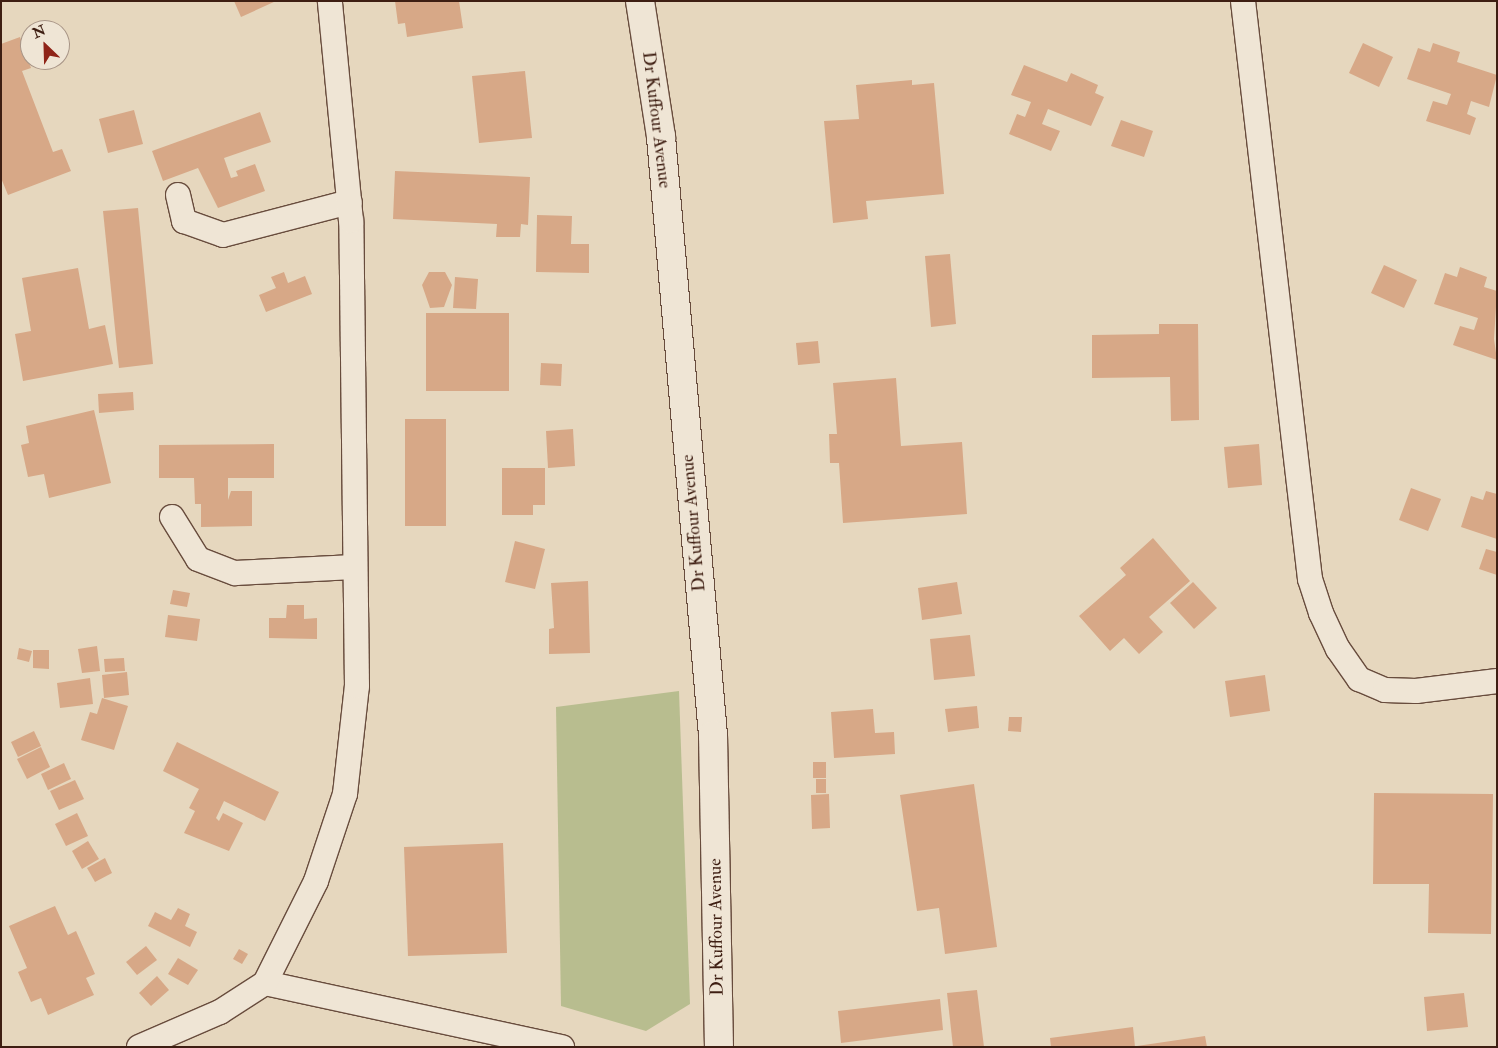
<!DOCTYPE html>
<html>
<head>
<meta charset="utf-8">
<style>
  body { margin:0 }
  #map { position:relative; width:1498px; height:1048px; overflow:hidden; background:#e6d7be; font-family:"IM FELL Double Pica",serif }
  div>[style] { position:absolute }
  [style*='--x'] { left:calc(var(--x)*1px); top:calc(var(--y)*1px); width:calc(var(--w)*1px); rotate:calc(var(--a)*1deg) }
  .green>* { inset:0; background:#b8bd8f }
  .building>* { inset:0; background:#d7a887 }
  .roads { filter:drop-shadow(1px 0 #684c3d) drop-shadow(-1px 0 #684c3d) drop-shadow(0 1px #684c3d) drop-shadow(0 -1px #684c3d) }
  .street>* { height:24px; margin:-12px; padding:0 12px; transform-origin:12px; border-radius:12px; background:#efe5d5 }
  .secondary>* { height:28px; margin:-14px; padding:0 14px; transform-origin:14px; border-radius:14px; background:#efe5d5 }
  span { translate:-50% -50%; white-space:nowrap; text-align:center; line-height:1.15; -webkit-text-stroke:4px #efe5d5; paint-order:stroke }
  .street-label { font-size:18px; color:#3e1e12 }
  .frame { position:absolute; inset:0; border:2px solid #3e1e12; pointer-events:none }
  .north { position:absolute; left:20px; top:20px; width:50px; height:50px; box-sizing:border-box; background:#efe5d5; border:1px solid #a89587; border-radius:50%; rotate:336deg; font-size:14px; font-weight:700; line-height:20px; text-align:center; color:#3e1e12 }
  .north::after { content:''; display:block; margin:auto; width:18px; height:22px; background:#8f2418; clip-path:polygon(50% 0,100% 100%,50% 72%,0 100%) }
</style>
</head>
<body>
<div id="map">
  <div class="green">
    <i style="clip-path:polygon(679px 691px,690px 1004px,646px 1031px,561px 1006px,556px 707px)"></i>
  </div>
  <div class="building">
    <i style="clip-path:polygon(234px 1px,276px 1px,241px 17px)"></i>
    <i style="clip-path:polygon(395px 1px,459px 1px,463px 28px,407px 37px,405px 23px,398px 24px)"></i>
    <i style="clip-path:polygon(20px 37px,31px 68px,22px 71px,53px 152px,62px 149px,71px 171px,8px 195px,1px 178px,1px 44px)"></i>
    <i style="clip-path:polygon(1363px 43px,1393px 57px,1379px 87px,1349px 73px)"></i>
    <i style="clip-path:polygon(1433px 43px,1460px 52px,1457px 62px,1497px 75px,1489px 107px,1471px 101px,1467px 114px,1476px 118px,1470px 135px,1426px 121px,1433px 101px,1447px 105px,1451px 94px,1407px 79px,1418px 48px,1430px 52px)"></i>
    <i style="clip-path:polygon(1024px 65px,1067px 82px,1071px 73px,1098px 85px,1095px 93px,1104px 97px,1091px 126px,1048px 109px,1042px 124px,1060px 131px,1051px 151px,1009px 134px,1017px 114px,1025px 117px,1031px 102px,1011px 95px)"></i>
    <i style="clip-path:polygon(525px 71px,532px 138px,479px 143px,472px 76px)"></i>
    <i style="clip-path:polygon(912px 80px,912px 85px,934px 83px,944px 194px,866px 201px,868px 219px,833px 223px,824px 121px,859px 119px,856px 85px)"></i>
    <i style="clip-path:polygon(134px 110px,143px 144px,108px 153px,99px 119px)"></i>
    <i style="clip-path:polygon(260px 112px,271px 142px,224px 158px,231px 178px,238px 176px,236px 171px,255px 164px,265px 191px,218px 208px,198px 168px,163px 181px,152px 151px)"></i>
    <i style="clip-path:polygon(1121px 120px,1153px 131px,1144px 157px,1111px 146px)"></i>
    <i style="clip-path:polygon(395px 171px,530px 177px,528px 225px,521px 224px,520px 237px,496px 237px,497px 224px,393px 219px)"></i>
    <i style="clip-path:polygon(138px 208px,153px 364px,119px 368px,103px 211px)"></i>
    <i style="clip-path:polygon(537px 215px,572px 216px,571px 244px,589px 244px,589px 273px,536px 272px)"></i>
    <i style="clip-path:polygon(950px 254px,956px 324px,931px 327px,925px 256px)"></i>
    <i style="clip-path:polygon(1384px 265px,1417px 280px,1404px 308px,1371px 293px)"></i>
    <i style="clip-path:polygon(1460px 267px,1487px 277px,1484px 287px,1497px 291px,1494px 339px,1497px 360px,1453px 345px,1460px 326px,1474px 330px,1478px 318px,1434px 304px,1445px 273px,1457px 277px)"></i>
    <i style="clip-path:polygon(78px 268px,89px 329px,105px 325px,113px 364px,23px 381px,15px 334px,31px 331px,22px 278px)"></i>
    <i style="clip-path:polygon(284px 272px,288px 283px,305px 276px,312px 294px,266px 312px,259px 295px,276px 288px,271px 277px)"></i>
    <i style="clip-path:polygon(429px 272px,445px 272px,452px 285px,444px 307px,430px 308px,422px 285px)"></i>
    <i style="clip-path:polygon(455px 277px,478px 279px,476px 309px,453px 308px)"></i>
    <i style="clip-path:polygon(426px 313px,509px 313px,509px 391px,426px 391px)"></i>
    <i style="clip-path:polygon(1159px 324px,1198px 324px,1199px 420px,1171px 421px,1170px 377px,1092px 378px,1092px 335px,1159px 334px)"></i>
    <i style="clip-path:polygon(818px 341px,820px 363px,798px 365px,796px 343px)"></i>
    <i style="clip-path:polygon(541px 363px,562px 364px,561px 386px,540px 385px)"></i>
    <i style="clip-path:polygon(896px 378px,901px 446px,962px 442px,967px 514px,843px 523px,839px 463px,830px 463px,829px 434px,837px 434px,833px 383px)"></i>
    <i style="clip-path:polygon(133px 392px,134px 410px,99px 413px,98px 394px)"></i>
    <i style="clip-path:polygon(94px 410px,111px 483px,49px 498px,44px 474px,28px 477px,21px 445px,29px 443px,26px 426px)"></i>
    <i style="clip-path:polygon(405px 419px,446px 419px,446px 526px,405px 526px)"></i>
    <i style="clip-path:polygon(573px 429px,575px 466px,548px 468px,546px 431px)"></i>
    <i style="clip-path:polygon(274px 444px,274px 478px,228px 478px,228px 500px,231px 491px,252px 491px,252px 526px,201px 527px,201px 504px,195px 504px,194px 478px,159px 478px,159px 445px)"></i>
    <i style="clip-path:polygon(1259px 444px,1262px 485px,1228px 488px,1224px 447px)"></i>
    <i style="clip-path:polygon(502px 468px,545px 468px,545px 505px,533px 505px,533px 515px,502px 515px)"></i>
    <i style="clip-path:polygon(1411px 488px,1441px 499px,1428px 531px,1399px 520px)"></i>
    <i style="clip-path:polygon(1486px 491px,1497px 494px,1497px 539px,1461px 527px,1471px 496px,1483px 500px)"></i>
    <i style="clip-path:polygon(1153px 538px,1190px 581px,1149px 617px,1163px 632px,1139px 654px,1124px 638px,1110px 651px,1079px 616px,1126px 575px,1120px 568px)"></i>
    <i style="clip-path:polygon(515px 541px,545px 549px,535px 589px,505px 582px)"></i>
    <i style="clip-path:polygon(1486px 549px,1497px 552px,1497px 575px,1479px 569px)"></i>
    <i style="clip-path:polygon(588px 581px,590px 653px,549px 654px,549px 629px,554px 628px,551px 583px)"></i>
    <i style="clip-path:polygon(957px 582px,962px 614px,922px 620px,918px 588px)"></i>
    <i style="clip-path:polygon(1193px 582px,1217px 608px,1194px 629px,1170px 603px)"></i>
    <i style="clip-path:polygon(173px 590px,190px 593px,187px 607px,170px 604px)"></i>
    <i style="clip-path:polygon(287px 605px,304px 605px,304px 619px,317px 618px,317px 639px,269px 638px,269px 618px,286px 618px)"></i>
    <i style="clip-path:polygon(168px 615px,200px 619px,197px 641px,165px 637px)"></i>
    <i style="clip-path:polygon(970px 635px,975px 676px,934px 680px,930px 639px)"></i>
    <i style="clip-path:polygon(97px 646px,100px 671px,82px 673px,78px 649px)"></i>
    <i style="clip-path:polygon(19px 648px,32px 651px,29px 662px,17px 659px)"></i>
    <i style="clip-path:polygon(33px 650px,49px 650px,49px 669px,33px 668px)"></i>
    <i style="clip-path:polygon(124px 658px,125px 671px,105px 672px,104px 659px)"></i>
    <i style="clip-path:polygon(127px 672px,129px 695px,104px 698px,102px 675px)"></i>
    <i style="clip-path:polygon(1265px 675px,1270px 711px,1230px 717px,1225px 681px)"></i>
    <i style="clip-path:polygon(90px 678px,93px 704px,60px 708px,57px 683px)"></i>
    <i style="clip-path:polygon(102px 698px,128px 706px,114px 750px,81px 740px,90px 712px,97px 714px)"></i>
    <i style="clip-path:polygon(977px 706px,979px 728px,948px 732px,945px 709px)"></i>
    <i style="clip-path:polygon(873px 709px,875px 733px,894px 732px,895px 754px,834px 758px,831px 712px)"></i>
    <i style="clip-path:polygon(1009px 717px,1022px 717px,1021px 732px,1008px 731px)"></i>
    <i style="clip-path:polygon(34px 731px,41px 746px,18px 757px,11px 742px)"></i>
    <i style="clip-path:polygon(177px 742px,279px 792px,265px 821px,224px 801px,216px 818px,219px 821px,223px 813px,243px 823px,229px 851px,184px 833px,195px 811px,189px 808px,199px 789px,163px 771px)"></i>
    <i style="clip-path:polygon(41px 747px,50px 767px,27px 779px,17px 759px)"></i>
    <i style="clip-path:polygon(813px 762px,826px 762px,826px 778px,813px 778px)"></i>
    <i style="clip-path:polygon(64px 763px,71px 779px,48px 790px,41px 774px)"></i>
    <i style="clip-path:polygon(816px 779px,826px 779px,826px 793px,816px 793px)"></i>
    <i style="clip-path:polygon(75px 780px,84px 799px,59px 810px,50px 791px)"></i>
    <i style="clip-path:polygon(974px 784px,997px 947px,945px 954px,939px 908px,917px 911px,900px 795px)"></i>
    <i style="clip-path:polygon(1374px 793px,1493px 794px,1491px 934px,1428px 933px,1429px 884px,1373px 884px)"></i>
    <i style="clip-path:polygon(829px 794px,830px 828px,812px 829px,811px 795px)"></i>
    <i style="clip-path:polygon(77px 813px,88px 836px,66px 846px,55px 824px)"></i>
    <i style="clip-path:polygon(88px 841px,99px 859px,82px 869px,72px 851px)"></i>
    <i style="clip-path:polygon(503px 843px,507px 953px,408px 956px,404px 847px)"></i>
    <i style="clip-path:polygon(105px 858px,112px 873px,95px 882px,87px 868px)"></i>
    <i style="clip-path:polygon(55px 906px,68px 935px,76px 931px,95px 974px,86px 978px,94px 995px,48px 1015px,41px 998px,31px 1002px,18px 972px,27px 968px,9px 926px)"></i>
    <i style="clip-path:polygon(178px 908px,190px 914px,185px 926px,197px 932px,190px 947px,148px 926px,155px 912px,171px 920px)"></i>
    <i style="clip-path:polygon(146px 946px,157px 960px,137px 975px,126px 962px)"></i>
    <i style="clip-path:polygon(239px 949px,248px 954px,242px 964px,233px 959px)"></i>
    <i style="clip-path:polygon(178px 958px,198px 970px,188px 985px,168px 974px)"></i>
    <i style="clip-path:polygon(157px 976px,169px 990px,151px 1006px,139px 993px)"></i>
    <i style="clip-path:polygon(977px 990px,984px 1047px,953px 1047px,947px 993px)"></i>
    <i style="clip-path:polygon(1464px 993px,1468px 1027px,1427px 1031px,1424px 997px)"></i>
    <i style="clip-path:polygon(940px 999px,943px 1030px,841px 1043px,838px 1011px)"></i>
    <i style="clip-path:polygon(1133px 1027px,1135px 1047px,1051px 1047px,1050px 1038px)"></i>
    <i style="clip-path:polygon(1205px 1036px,1207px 1047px,1137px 1047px,1137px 1046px)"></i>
  </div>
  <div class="roads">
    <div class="street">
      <i style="--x:1243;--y:1;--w:582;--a:83.39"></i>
      <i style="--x:1310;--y:579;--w:36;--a:72"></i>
      <i style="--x:1321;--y:613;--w:40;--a:65"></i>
      <i style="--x:1338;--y:649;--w:37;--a:55"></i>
      <i style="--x:1359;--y:679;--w:28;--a:23"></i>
      <i style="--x:1385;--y:690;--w:31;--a:2"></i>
      <i style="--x:1416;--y:691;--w:82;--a:-7"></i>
      <i style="--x:178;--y:195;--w:27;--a:77"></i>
      <i style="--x:184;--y:221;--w:41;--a:19.7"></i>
      <i style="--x:223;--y:235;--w:131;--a:-14.6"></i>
      <i style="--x:172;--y:517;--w:49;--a:58.2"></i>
      <i style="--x:198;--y:559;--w:40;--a:21"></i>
      <i style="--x:235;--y:573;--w:119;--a:-2.9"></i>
      <i style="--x:265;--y:983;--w:304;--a:12.2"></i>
      <i style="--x:139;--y:1047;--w:88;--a:-23.4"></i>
      <i style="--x:220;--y:1012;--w:54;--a:-32.8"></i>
      <i style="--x:265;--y:983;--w:114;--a:-63.4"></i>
      <i style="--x:316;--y:881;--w:92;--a:-71.6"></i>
      <i style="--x:345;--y:794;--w:109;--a:-83.7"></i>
      <i style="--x:357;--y:686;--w:465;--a:-90.7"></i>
      <i style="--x:351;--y:221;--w:221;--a:-95.5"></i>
    </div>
    <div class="secondary">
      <i style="--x:640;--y:1;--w:138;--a:81.2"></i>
      <i style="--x:661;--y:137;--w:600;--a:85.03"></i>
      <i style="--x:713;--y:735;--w:312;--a:88.9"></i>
    </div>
  </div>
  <div class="street-label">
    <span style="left:656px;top:120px;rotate:83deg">Dr Kuffour Avenue</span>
    <span style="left:694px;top:523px;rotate:-95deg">Dr Kuffour Avenue</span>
    <span style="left:717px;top:927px;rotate:-91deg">Dr Kuffour Avenue</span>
  </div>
  <div class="frame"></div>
  <div class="north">N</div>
</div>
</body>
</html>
